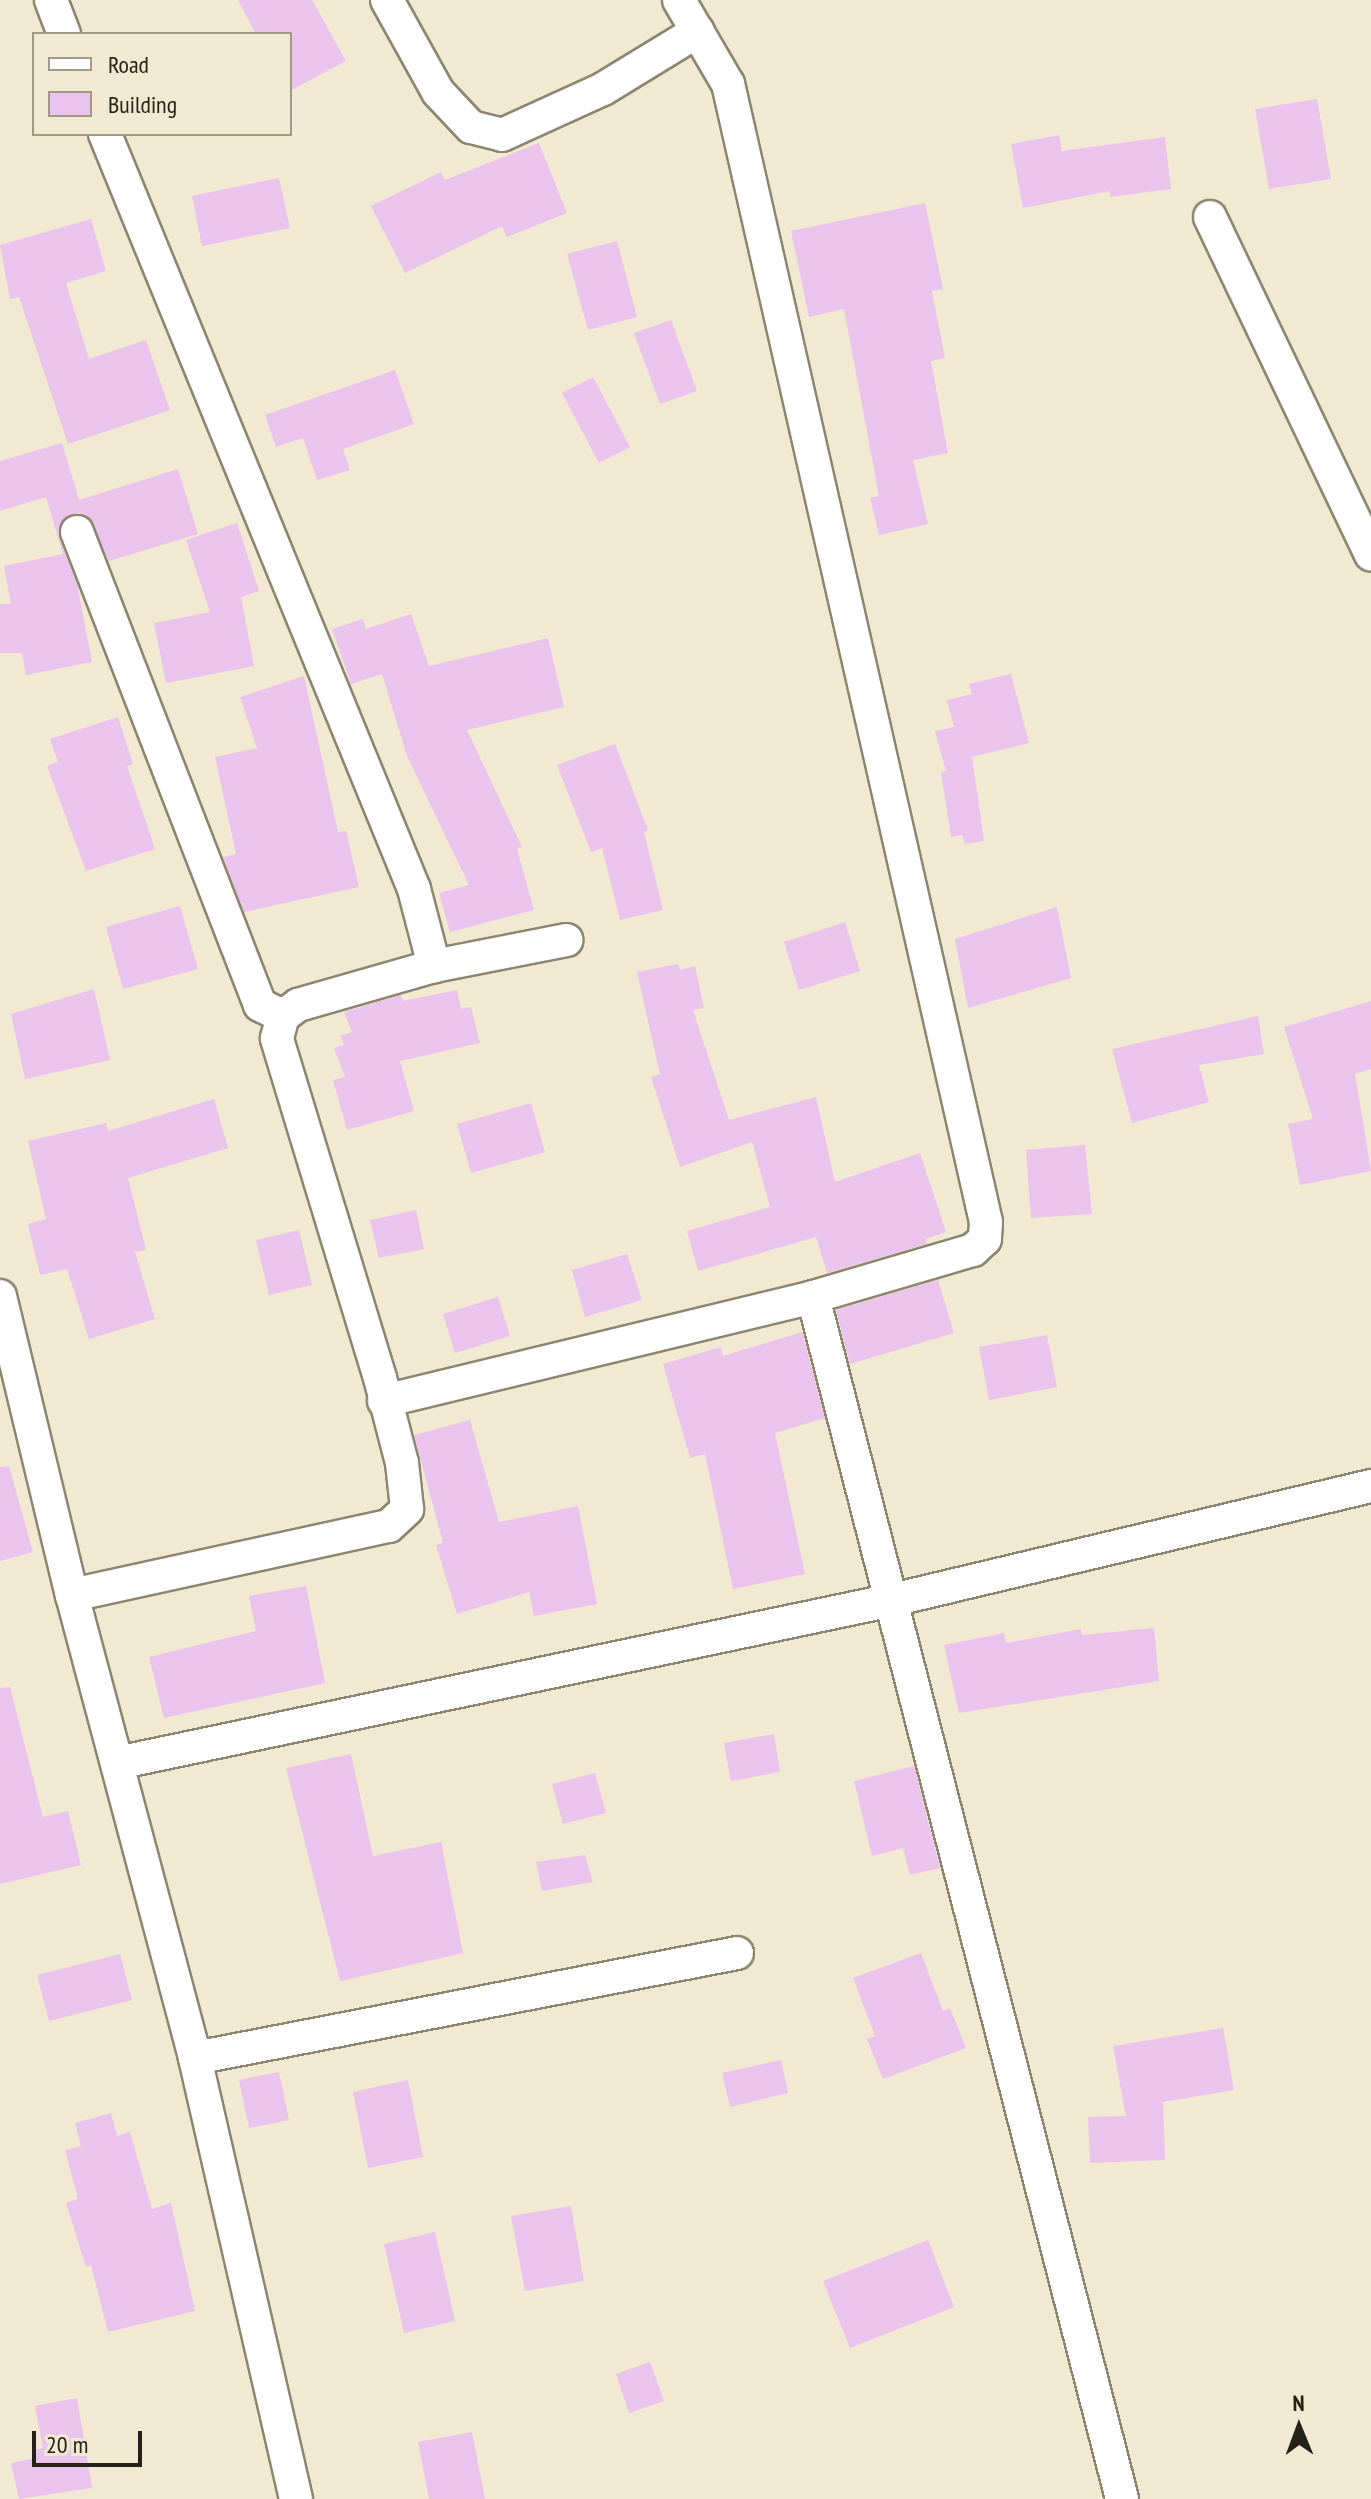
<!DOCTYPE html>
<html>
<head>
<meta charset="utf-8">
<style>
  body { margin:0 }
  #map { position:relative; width:1371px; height:2499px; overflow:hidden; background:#f2e9d2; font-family:"PT Sans Narrow",sans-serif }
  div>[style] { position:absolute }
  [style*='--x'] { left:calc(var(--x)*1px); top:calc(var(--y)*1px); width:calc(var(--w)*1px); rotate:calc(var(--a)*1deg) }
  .building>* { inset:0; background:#eac4ec }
  .roads { filter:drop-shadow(2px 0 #8d8570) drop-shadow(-2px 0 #8d8570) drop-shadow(0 2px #8d8570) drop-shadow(0 -2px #8d8570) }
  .street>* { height:32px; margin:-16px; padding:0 16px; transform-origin:16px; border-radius:16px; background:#fff }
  span { translate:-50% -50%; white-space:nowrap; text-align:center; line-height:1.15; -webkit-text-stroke:7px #f2e9d2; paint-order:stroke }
  .legend { position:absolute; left:32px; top:32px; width:260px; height:104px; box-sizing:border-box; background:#f2e9d2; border:2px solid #a09988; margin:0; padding:10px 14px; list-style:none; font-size:24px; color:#242119 }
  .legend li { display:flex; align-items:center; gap:16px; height:40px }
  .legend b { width:40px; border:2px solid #a09988 }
  .north { position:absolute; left:1259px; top:2387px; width:80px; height:80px; -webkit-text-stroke:6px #f2e9d2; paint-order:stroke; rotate:359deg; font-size:22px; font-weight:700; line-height:32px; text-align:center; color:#242119 }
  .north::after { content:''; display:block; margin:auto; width:28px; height:36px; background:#242119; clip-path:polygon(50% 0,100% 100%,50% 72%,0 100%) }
  .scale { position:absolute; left:32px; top:2431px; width:110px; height:36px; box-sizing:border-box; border:4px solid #242119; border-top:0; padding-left:10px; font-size:24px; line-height:28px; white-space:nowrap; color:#242119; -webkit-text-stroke:6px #f2e9d2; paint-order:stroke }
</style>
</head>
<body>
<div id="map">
  <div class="building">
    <i style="clip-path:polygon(238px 0,312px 0,346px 61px,290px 91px,290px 34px,256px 34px)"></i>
    <i style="clip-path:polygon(1317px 99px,1331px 179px,1269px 189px,1255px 109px)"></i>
    <i style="clip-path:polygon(1059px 135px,1062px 151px,1165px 137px,1171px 189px,1110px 197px,1110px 191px,1023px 208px,1011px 144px)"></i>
    <i style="clip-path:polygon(539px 143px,567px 213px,507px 237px,502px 226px,405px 273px,371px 206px,441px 172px,445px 180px)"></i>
    <i style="clip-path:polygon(279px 178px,290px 228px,202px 246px,192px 196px)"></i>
    <i style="clip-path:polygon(925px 203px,943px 289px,932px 291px,945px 358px,931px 361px,948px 453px,913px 460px,928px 524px,879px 535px,870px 498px,879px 496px,844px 309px,809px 317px,791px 231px)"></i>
    <i style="clip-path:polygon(91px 219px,106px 271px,66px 283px,89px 359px,146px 340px,170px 410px,68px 444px,19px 297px,10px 299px,0 245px)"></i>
    <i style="clip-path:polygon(617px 241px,637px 317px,588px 330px,567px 254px)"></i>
    <i style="clip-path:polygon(671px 320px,697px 391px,660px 404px,634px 333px)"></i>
    <i style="clip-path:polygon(395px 370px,414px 424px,343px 449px,350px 470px,317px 480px,303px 438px,276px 447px,265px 415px)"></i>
    <i style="clip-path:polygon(593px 377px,630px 447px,599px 463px,562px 393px)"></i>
    <i style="clip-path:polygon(62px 443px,79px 500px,178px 469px,198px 534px,109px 561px,89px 518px,79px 513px,63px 520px,59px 538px,77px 584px,92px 662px,26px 675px,22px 653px,0 653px,0 604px,11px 604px,4px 566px,63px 554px,46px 497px,0 511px,0 461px)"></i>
    <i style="clip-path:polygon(237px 523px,259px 591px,241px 597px,254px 666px,166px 683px,154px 623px,210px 612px,186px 540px)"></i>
    <i style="clip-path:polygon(411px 614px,429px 666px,548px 638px,564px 707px,467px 730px,522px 847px,517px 849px,534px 910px,450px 932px,439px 893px,469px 885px,407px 756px,382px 674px,351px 684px,332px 629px,363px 619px,366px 629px)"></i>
    <i style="clip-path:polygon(1011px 674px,1029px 743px,972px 757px,984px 841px,965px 844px,962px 835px,951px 837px,941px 772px,946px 771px,935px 731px,954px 727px,947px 700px,972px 694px,969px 684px)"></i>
    <i style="clip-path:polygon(304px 676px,338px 832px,346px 831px,359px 887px,244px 912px,223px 857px,236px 854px,215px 757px,257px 748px,240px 697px)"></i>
    <i style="clip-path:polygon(118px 717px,133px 764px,127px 766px,155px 849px,86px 871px,47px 766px,58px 762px,50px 739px)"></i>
    <i style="clip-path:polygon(615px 744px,648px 830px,644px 832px,663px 910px,620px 920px,602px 848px,591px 852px,557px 765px)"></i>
    <i style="clip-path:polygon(180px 906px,198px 969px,123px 989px,106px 927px)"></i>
    <i style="clip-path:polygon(1057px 907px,1071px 978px,968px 1008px,955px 939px)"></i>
    <i style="clip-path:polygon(845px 922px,860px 971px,799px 990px,784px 942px)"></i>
    <i style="clip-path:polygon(678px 964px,680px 970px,695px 966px,704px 1008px,693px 1010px,729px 1120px,816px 1097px,835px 1182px,920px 1153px,946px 1232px,926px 1239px,927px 1244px,827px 1273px,816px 1237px,698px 1271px,687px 1231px,770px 1207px,752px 1142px,680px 1167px,651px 1077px,660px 1074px,637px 972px)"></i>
    <i style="clip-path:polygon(94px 989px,110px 1060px,25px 1079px,11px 1014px)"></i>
    <i style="clip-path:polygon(457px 990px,461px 1009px,471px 1007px,480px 1043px,400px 1061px,414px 1111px,347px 1130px,333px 1080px,345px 1077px,334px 1048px,344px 1045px,341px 1036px,352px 1032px,344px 1012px,401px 995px,403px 1001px)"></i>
    <i style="clip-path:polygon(1371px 1001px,1371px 1069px,1355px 1074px,1371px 1171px,1300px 1185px,1288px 1124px,1313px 1119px,1284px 1027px)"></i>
    <i style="clip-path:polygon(1258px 1016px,1264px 1054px,1199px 1065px,1209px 1102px,1132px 1123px,1112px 1049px)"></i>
    <i style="clip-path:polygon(214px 1099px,228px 1148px,128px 1178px,146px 1250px,135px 1252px,155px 1319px,89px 1339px,67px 1269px,40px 1275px,28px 1224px,46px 1219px,28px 1141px,106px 1123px,108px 1131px)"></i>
    <i style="clip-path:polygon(531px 1103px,545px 1152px,471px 1173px,457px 1124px)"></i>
    <i style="clip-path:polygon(1085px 1145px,1092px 1214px,1031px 1218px,1026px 1150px)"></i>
    <i style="clip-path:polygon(416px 1210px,424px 1249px,379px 1258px,370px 1220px)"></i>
    <i style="clip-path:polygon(299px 1230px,312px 1285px,269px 1295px,256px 1240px)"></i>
    <i style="clip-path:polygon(627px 1254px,642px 1300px,585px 1317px,572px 1270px)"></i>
    <i style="clip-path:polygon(938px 1280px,954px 1333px,850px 1364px,836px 1310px)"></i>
    <i style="clip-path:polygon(498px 1297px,510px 1336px,455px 1353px,443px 1314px)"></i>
    <i style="clip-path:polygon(802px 1332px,825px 1418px,775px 1433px,805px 1574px,733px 1589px,705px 1454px,690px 1458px,663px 1364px,721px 1347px,723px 1356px)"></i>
    <i style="clip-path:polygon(1047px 1335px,1057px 1387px,989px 1400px,979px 1347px)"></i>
    <i style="clip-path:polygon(470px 1420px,499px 1522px,578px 1506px,597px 1604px,534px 1616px,529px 1592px,457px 1614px,436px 1545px,443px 1543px,414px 1435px)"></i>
    <i style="clip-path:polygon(9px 1466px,33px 1552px,0 1561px,0 1467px)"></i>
    <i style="clip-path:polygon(306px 1586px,325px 1683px,164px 1718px,149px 1657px,256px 1631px,249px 1596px)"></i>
    <i style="clip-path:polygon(1154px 1628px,1159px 1681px,959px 1713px,944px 1645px,1004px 1633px,1006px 1643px,1081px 1629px,1082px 1635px)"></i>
    <i style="clip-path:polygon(10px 1687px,43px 1817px,68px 1811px,81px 1865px,0 1884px,0 1688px)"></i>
    <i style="clip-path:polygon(774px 1734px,780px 1772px,731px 1781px,724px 1743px)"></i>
    <i style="clip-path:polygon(351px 1754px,373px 1856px,441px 1842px,463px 1953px,340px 1981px,286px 1768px)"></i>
    <i style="clip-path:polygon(914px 1766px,940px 1868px,910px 1875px,903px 1848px,872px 1856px,854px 1781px)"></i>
    <i style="clip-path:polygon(595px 1773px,606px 1813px,563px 1824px,552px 1784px)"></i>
    <i style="clip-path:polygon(585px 1855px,593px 1882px,542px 1891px,536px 1862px)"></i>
    <i style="clip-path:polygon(921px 1953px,943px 2011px,950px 2008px,966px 2048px,883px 2079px,867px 2039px,875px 2036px,853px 1978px)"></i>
    <i style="clip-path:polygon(120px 1954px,132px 2000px,49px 2021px,37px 1975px)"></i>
    <i style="clip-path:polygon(1223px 2028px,1234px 2090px,1163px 2102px,1165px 2160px,1090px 2163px,1088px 2117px,1126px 2116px,1113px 2046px)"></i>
    <i style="clip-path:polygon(781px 2060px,788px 2093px,730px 2107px,722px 2073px)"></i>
    <i style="clip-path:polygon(279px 2072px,289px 2120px,249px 2128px,239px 2080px)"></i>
    <i style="clip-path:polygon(408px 2080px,423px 2157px,368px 2168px,353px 2092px)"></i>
    <i style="clip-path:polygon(111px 2113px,117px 2136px,130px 2132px,152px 2209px,171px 2203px,195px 2311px,108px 2332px,91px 2265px,86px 2267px,66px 2203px,78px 2199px,65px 2150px,81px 2146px,75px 2123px)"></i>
    <i style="clip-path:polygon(571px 2206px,584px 2281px,525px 2291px,511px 2216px)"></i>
    <i style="clip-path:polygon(435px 2232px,455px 2321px,404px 2333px,384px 2244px)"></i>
    <i style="clip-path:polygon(928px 2240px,954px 2307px,850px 2348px,823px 2281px)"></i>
    <i style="clip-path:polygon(650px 2362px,664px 2401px,629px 2413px,616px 2374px)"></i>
    <i style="clip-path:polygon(77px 2398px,92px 2488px,19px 2499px,11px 2463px,36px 2458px,35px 2450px,43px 2448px,35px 2406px)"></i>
    <i style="clip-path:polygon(472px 2432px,485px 2499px,429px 2499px,418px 2442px)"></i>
  </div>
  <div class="roads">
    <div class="street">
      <i style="--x:51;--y:0;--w:36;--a:69"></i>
      <i style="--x:387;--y:0;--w:105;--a:61"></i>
      <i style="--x:438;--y:92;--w:48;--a:46.7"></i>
      <i style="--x:471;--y:127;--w:32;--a:14"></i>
      <i style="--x:502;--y:135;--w:111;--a:-24.5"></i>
      <i style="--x:603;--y:89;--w:111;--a:-31.4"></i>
      <i style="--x:105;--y:134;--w:816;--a:67.74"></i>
      <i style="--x:414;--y:889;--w:80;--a:75.4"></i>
      <i style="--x:1210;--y:217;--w:374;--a:64.5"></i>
      <i style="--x:77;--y:532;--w:507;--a:68.85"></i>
      <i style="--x:260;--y:1005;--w:25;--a:26"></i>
      <i style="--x:0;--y:1296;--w:308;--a:76.5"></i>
      <i style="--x:72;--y:1595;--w:479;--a:75.1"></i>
      <i style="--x:195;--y:2058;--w:452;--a:77.1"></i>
      <i style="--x:813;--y:1297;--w:1241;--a:75.58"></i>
      <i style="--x:384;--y:1401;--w:441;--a:-13.6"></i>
      <i style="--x:813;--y:1297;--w:167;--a:-16.4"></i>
      <i style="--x:973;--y:1250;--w:16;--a:-43"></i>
      <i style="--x:985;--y:1239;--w:17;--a:-87"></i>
      <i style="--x:986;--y:1222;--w:1167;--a:-102.77"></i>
      <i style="--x:728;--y:84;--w:97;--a:-120.3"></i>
      <i style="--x:72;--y:1595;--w:324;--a:-12.3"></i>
      <i style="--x:389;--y:1526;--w:25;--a:-43"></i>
      <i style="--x:407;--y:1509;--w:46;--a:-96.2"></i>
      <i style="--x:402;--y:1463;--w:88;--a:-104.5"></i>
      <i style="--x:380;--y:1378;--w:355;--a:-106.9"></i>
      <i style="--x:277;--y:1038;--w:23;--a:-75"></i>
      <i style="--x:283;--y:1016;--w:19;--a:-36"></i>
      <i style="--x:298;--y:1005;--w:141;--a:-16"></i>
      <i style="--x:434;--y:966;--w:135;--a:-11.1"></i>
      <i style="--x:117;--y:1763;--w:788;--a:-11.87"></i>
      <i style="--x:888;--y:1601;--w:497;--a:-13.4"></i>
      <i style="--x:195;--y:2058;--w:552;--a:-10.96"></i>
    </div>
  </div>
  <ul class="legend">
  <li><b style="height:10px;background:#fff"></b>Road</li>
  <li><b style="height:22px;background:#eac4ec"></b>Building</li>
  </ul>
  <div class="north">N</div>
  <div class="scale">20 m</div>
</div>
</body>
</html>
